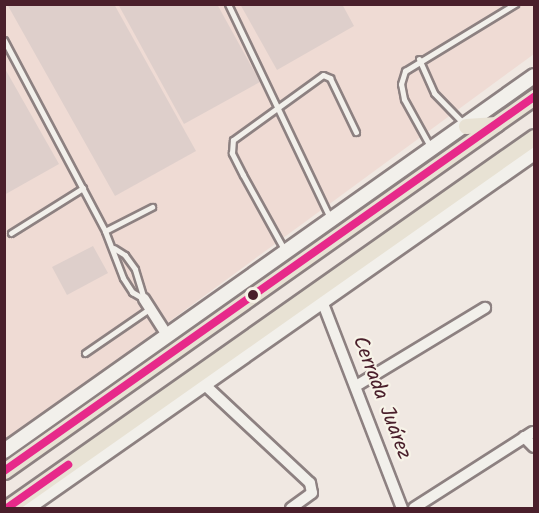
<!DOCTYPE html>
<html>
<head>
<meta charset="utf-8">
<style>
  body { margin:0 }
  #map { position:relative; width:539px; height:513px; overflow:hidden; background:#f0e8e2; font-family:Kalam,sans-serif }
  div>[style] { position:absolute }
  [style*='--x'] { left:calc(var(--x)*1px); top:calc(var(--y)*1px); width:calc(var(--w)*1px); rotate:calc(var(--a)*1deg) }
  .built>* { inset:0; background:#efdbd4 }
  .building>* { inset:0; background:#decfcb }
  .roads { filter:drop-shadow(2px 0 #8d8181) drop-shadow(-2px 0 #8d8181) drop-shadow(0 2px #8d8181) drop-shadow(0 -2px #8d8181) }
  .lane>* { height:5px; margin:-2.5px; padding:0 2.5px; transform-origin:2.5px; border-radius:2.5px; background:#f2f0eb }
  .street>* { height:10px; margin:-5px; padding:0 5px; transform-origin:5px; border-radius:5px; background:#f2f0eb }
  .secondary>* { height:14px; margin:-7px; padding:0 7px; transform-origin:7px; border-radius:7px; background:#f2f0eb }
  .primary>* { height:15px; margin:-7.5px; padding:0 7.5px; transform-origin:7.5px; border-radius:7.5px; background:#e8e2d4 }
  .bus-1>* { height:8px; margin:-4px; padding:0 4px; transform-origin:4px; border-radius:4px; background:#e7298a }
  .dots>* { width:16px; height:16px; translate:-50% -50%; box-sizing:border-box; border:3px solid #f7f3e8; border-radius:50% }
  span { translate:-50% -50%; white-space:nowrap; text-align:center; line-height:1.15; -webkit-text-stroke:4.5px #f7f3e8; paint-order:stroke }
  .street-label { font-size:21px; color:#4a1f2b }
  .frame { position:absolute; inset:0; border:6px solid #4a1f2b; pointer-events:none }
</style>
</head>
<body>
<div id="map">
  <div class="built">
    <i style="clip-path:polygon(5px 5px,534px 5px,534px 54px,5px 442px)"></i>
  </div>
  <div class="building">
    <i style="clip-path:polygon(7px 4px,114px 4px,196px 151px,115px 196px)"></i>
    <i style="clip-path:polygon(118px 4px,217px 4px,260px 82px,184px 124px)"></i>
    <i style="clip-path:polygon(240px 4px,342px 4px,354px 26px,277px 70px)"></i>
    <i style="clip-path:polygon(4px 67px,59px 164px,4px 195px)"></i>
    <i style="clip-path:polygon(93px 246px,108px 273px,67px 295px,52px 267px)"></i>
  </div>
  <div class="roads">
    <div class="lane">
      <i style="--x:228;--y:4;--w:237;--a:64.5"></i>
      <i style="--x:4;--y:40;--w:216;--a:62.1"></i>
      <i style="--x:105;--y:231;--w:50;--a:69"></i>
      <i style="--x:123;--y:278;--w:17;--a:57"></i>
      <i style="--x:132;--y:292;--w:14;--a:30"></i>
      <i style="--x:144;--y:299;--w:31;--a:-107"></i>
      <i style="--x:135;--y:269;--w:17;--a:-126"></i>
      <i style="--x:125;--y:255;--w:13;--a:-148"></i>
      <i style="--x:419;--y:59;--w:37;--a:66"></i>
      <i style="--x:434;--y:93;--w:45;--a:45.9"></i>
      <i style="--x:431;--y:148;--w:56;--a:-118.9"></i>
      <i style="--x:404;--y:99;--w:15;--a:-101"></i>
      <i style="--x:401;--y:84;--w:14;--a:-73"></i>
      <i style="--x:405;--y:71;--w:129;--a:-31.3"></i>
      <i style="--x:105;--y:231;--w:53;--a:-27.1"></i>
      <i style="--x:11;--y:233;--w:85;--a:-32"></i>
      <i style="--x:285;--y:251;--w:87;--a:-118.9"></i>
      <i style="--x:243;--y:175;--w:25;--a:-117"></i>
      <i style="--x:232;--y:153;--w:13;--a:-86"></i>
      <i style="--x:233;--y:140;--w:111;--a:-35.8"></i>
      <i style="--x:323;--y:75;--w:8;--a:23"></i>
      <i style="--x:330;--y:78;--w:60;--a:64.3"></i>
      <i style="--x:85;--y:353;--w:78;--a:-34.5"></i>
    </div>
    <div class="street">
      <i style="--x:144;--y:299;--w:43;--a:57.4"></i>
      <i style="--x:322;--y:301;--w:222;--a:68.9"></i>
      <i style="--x:206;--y:386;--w:142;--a:43"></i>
      <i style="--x:310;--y:483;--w:10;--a:79"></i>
      <i style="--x:312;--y:493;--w:26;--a:144"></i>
      <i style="--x:356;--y:386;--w:151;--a:-31.2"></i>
      <i style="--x:524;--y:437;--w:14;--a:45"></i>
      <i style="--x:414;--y:508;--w:141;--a:-32.6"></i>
    </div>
    <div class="secondary">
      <i style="--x:4;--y:451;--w:649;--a:-35.28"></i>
      <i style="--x:27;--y:508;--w:619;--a:-35"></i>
    </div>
    <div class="primary">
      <i style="--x:466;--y:126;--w:30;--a:-4"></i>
      <i style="--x:4;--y:471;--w:649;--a:-35.21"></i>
      <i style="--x:7;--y:508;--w:644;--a:-35.14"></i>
    </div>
  </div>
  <div class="bus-1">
    <i style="--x:4;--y:471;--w:649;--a:-35.21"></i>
    <i style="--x:7;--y:508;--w:75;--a:-35.2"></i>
  </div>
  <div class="dots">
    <i style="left:253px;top:295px;background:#4a1f2b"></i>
  </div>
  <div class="street-label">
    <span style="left:381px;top:398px;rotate:69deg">Cerrada Juárez</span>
  </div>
  <div class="frame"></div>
</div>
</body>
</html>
